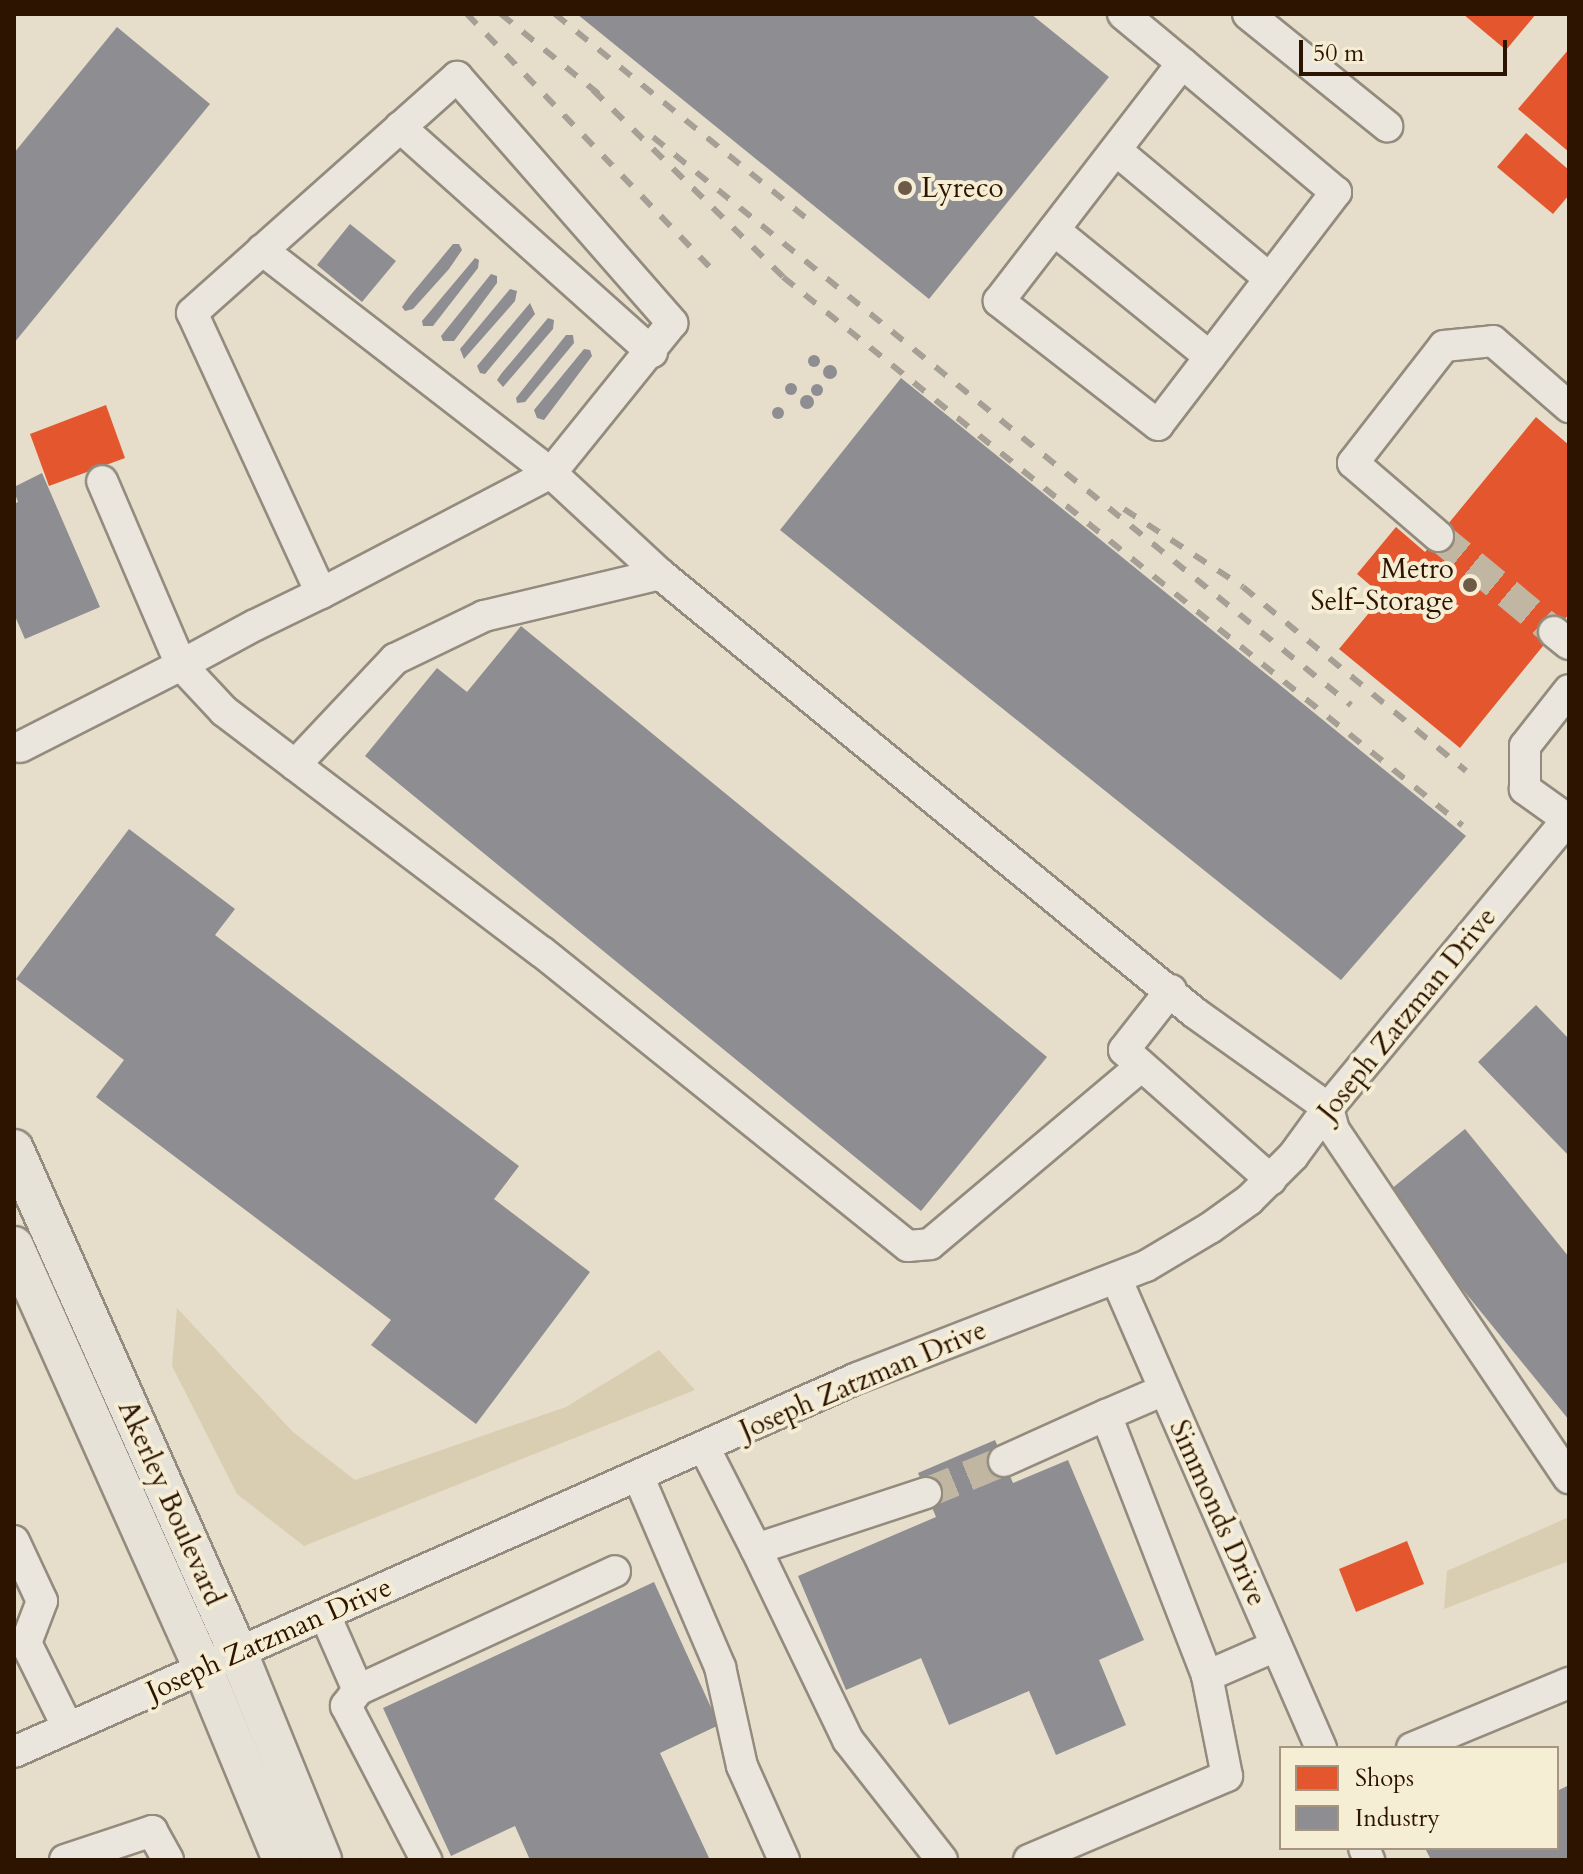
<!DOCTYPE html>
<html>
<head>
<meta charset="utf-8">
<style>
  body { margin:0 }
  #map { position:relative; width:1583px; height:1874px; overflow:hidden; background:#e6deca; font-family:Cardo,serif }
  div>[style] { position:absolute }
  [style*='--x'] { left:calc(var(--x)*1px); top:calc(var(--y)*1px); width:calc(var(--w)*1px); rotate:calc(var(--a)*1deg) }
  .green>* { inset:0; background:#daceb2 }
  .shops>* { inset:0; background:#e4572e }
  .industry>* { inset:0; background:#8d8d92 }
  .round { border-radius:50% }
  .minor-tunnel>* { height:30px; margin-top:-15px; transform-origin:0; background:repeating-linear-gradient(90deg,#c1b6a2 0 30px,transparent 0 45px) }
  .roads { filter:drop-shadow(2px 0 #938b7e) drop-shadow(-2px 0 #938b7e) drop-shadow(0 2px #938b7e) drop-shadow(0 -2px #938b7e) }
  .minor>* { height:30px; margin:-15px; padding:0 15px; transform-origin:15px; border-radius:15px; background:#eae6dd }
  .major>* { height:38px; margin:-19px; padding:0 19px; transform-origin:19px; border-radius:19px; background:#e7e2d7 }
  .rail>* { height:6px; margin-top:-3px; transform-origin:0; background:repeating-linear-gradient(90deg,#a59f95 0 14px,transparent 0 28px) }
  .dots>* { width:22px; height:22px; translate:-50% -50%; box-sizing:border-box; border:4px solid #f6edd5; border-radius:50% }
  span { translate:-50% -50%; white-space:nowrap; text-align:center; line-height:1.15; -webkit-text-stroke:8px #f6edd5; paint-order:stroke }
  .poi-label { font-size:28px; color:#2d1401 }
  .left { translate:0 -50%; text-align:left }
  .right { translate:-100% -50%; text-align:right }
  .street-label { font-size:28px; color:#2d1401 }
  .frame { position:absolute; inset:0; border:16px solid #2d1401; pointer-events:none }
  .legend { position:absolute; left:1279px; top:1746px; width:280px; height:104px; box-sizing:border-box; background:#f6edd5; border:2px solid #a69680; margin:0; padding:10px 14px; list-style:none; font-size:24px; color:#2d1401 }
  .legend li { display:flex; align-items:center; gap:16px; height:40px }
  .legend b { width:40px; border:2px solid #a69680 }
  .scale { position:absolute; left:1299px; top:40px; width:208px; height:36px; box-sizing:border-box; border:4px solid #2d1401; border-top:0; padding-left:10px; font-size:24px; line-height:28px; white-space:nowrap; color:#2d1401; -webkit-text-stroke:6px #f6edd5; paint-order:stroke }
</style>
</head>
<body>
<div id="map">
  <div class="green">
    <i style="clip-path:polygon(177px 1308px,293px 1432px,355px 1480px,566px 1407px,659px 1350px,695px 1390px,304px 1546px,237px 1494px,172px 1366px)"></i>
    <i style="clip-path:polygon(1569px 1517px,1569px 1561px,1444px 1609px,1447px 1571px)"></i>
  </div>
  <div class="shops">
    <i style="clip-path:polygon(1463px 14px,1536px 14px,1506px 50px)"></i>
    <i style="clip-path:polygon(1569px 49px,1569px 152px,1518px 109px)"></i>
    <i style="clip-path:polygon(1526px 133px,1569px 170px,1569px 195px,1553px 214px,1497px 167px)"></i>
    <i style="clip-path:polygon(106px 405px,125px 458px,49px 486px,30px 434px)"></i>
    <i style="clip-path:polygon(1536px 417px,1569px 445px,1569px 614px,1460px 748px,1339px 649px,1383px 596px,1357px 574px,1396px 527px,1425px 552px)"></i>
    <i style="clip-path:polygon(1407px 1541px,1424px 1584px,1356px 1612px,1339px 1569px)"></i>
  </div>
  <div class="industry">
    <i style="clip-path:polygon(577px 14px,1031px 14px,1109px 77px,929px 299px)"></i>
    <i style="clip-path:polygon(117px 27px,210px 104px,14px 343px,14px 153px)"></i>
    <i style="clip-path:polygon(350px 224px,396px 261px,362px 302px,317px 265px)"></i>
    <i style="clip-path:polygon(453px 244px,459px 244px,462px 250px,449px 269px,413px 309px,405px 311px,402px 307px,409px 297px)"></i>
    <i style="clip-path:polygon(475px 258px,479px 260px,478px 268px,433px 326px,423px 326px,422px 321px)"></i>
    <i style="clip-path:polygon(491px 274px,497px 276px,497px 283px,454px 341px,443px 341px,441px 336px)"></i>
    <i style="clip-path:polygon(510px 289px,517px 291px,515px 301px,464px 359px,460px 349px)"></i>
    <i style="clip-path:polygon(530px 303px,535px 314px,485px 374px,480px 373px,477px 366px)"></i>
    <i style="clip-path:polygon(548px 318px,554px 320px,553px 329px,503px 387px,497px 380px,501px 374px)"></i>
    <i style="clip-path:polygon(566px 335px,573px 335px,574px 343px,525px 402px,517px 403px,516px 398px)"></i>
    <i style="clip-path:polygon(584px 349px,590px 350px,592px 356px,544px 420px,537px 418px,534px 410px)"></i>
    <i class="round" style="left:808px;top:355px;width:12px;height:12px"></i>
    <i class="round" style="left:823px;top:365px;width:14px;height:14px"></i>
    <i style="clip-path:polygon(901px 378px,1466px 836px,1341px 980px,780px 530px)"></i>
    <i class="round" style="left:785px;top:383px;width:12px;height:12px"></i>
    <i class="round" style="left:811px;top:384px;width:12px;height:12px"></i>
    <i class="round" style="left:800px;top:395px;width:14px;height:14px"></i>
    <i class="round" style="left:772px;top:407px;width:12px;height:12px"></i>
    <i style="clip-path:polygon(42px 473px,100px 607px,25px 639px,14px 614px,14px 504px,18px 502px,14px 491px,16px 486px)"></i>
    <i style="clip-path:polygon(521px 626px,1047px 1057px,921px 1211px,365px 756px,437px 668px,467px 692px)"></i>
    <i style="clip-path:polygon(129px 829px,235px 909px,215px 935px,519px 1166px,494px 1199px,590px 1272px,476px 1424px,371px 1345px,391px 1320px,96px 1097px,124px 1060px,16px 979px)"></i>
    <i style="clip-path:polygon(1536px 1005px,1569px 1039px,1569px 1156px,1478px 1062px)"></i>
    <i style="clip-path:polygon(1465px 1129px,1569px 1257px,1569px 1420px,1385px 1194px)"></i>
    <i style="clip-path:polygon(995px 1440px,1013px 1483px,1068px 1460px,1144px 1640px,1099px 1660px,1126px 1725px,1056px 1755px,1029px 1691px,949px 1725px,921px 1658px,846px 1690px,798px 1576px,936px 1517px,918px 1473px)"></i>
    <i style="clip-path:polygon(654px 1582px,719px 1725px,660px 1753px,710px 1860px,530px 1860px,515px 1826px,451px 1856px,383px 1708px)"></i>
    <i style="clip-path:polygon(1569px 1785px,1569px 1860px,1431px 1860px,1425px 1848px,1557px 1848px,1557px 1791px)"></i>
  </div>
  <div class="minor-tunnel">
    <i style="--x:1438;--y:536;--w:151;--a:39.6"></i>
    <i style="--x:926;--y:1493;--w:84;--a:-22.3"></i>
  </div>
  <div class="roads">
    <div class="minor">
      <i style="--x:1123;--y:14;--w:77;--a:39.7"></i>
      <i style="--x:1182;--y:63;--w:201;--a:40"></i>
      <i style="--x:1336;--y:192;--w:293;--a:127.4"></i>
      <i style="--x:1158;--y:425;--w:202;--a:-142.1"></i>
      <i style="--x:999;--y:301;--w:300;--a:-52.4"></i>
      <i style="--x:1248;--y:14;--w:179;--a:38.9"></i>
      <i style="--x:400;--y:127;--w:338;--a:41.8"></i>
      <i style="--x:1117;--y:151;--w:198;--a:39.9"></i>
      <i style="--x:1054;--y:230;--w:201;--a:39.1"></i>
      <i style="--x:262;--y:250;--w:365;--a:37.7"></i>
      <i style="--x:551;--y:473;--w:149;--a:42.8"></i>
      <i style="--x:660;--y:574;--w:692;--a:39.37"></i>
      <i style="--x:1195;--y:1013;--w:163;--a:35.5"></i>
      <i style="--x:1328;--y:1108;--w:23;--a:75"></i>
      <i style="--x:1334;--y:1130;--w:420;--a:56"></i>
      <i style="--x:1438;--y:536;--w:112;--a:-139.3"></i>
      <i style="--x:1353;--y:463;--w:148;--a:-52.1"></i>
      <i style="--x:1444;--y:346;--w:49;--a:-5.8"></i>
      <i style="--x:1493;--y:341;--w:101;--a:41"></i>
      <i style="--x:321;--y:593;--w:308;--a:-114.7"></i>
      <i style="--x:192;--y:313;--w:355;--a:-41.7"></i>
      <i style="--x:457;--y:77;--w:327;--a:48.8"></i>
      <i style="--x:672;--y:323;--w:193;--a:128.9"></i>
      <i style="--x:551;--y:473;--w:259;--a:152.4"></i>
      <i style="--x:321;--y:593;--w:73;--a:154.1"></i>
      <i style="--x:255;--y:625;--w:84;--a:151.6"></i>
      <i style="--x:181;--y:665;--w:63;--a:46.9"></i>
      <i style="--x:224;--y:711;--w:399;--a:37.2"></i>
      <i style="--x:542;--y:952;--w:469;--a:38.8"></i>
      <i style="--x:908;--y:1246;--w:22;--a:-5"></i>
      <i style="--x:930;--y:1244;--w:275;--a:-40.1"></i>
      <i style="--x:1554;--y:632;--w:19;--a:39"></i>
      <i style="--x:20;--y:747;--w:181;--a:-27"></i>
      <i style="--x:181;--y:665;--w:200;--a:-113.2"></i>
      <i style="--x:295;--y:765;--w:146;--a:-46.7"></i>
      <i style="--x:395;--y:659;--w:99;--a:-25.8"></i>
      <i style="--x:484;--y:616;--w:181;--a:-13.4"></i>
      <i style="--x:1567;--y:819;--w:52;--a:-144.5"></i>
      <i style="--x:1525;--y:789;--w:43;--a:-90"></i>
      <i style="--x:1525;--y:746;--w:71;--a:-51.8"></i>
      <i style="--x:1171;--y:990;--w:76;--a:128.1"></i>
      <i style="--x:1124;--y:1050;--w:196;--a:41.5"></i>
      <i style="--x:1116;--y:1278;--w:513;--a:66.43"></i>
      <i style="--x:1164;--y:1390;--w:63;--a:156.7"></i>
      <i style="--x:1106;--y:1415;--w:280;--a:68.8"></i>
      <i style="--x:704;--y:1447;--w:114;--a:63"></i>
      <i style="--x:756;--y:1549;--w:179;--a:-18.2"></i>
      <i style="--x:1004;--y:1461;--w:112;--a:-24.3"></i>
      <i style="--x:639;--y:1478;--w:206;--a:66.8"></i>
      <i style="--x:720;--y:1667;--w:101;--a:77.5"></i>
      <i style="--x:742;--y:1766;--w:103;--a:65.9"></i>
      <i style="--x:14;--y:1541;--w:66;--a:65"></i>
      <i style="--x:42;--y:1601;--w:45;--a:110.9"></i>
      <i style="--x:26;--y:1643;--w:95;--a:63.7"></i>
      <i style="--x:756;--y:1549;--w:212;--a:64.3"></i>
      <i style="--x:848;--y:1740;--w:152;--a:51.9"></i>
      <i style="--x:325;--y:1615;--w:82;--a:66.3"></i>
      <i style="--x:358;--y:1690;--w:283;--a:-24.8"></i>
      <i style="--x:358;--y:1690;--w:20;--a:127"></i>
      <i style="--x:346;--y:1706;--w:174;--a:62.5"></i>
      <i style="--x:1412;--y:1748;--w:170;--a:-22.5"></i>
      <i style="--x:14;--y:1752;--w:922;--a:-23.92"></i>
      <i style="--x:857;--y:1378;--w:310;--a:-21.2"></i>
      <i style="--x:1146;--y:1266;--w:74;--a:-30.7"></i>
      <i style="--x:1210;--y:1228;--w:48;--a:-35.7"></i>
      <i style="--x:1249;--y:1200;--w:62;--a:-45"></i>
      <i style="--x:1293;--y:1156;--w:59;--a:-53.9"></i>
      <i style="--x:1328;--y:1108;--w:377;--a:-50.3"></i>
      <i style="--x:1364;--y:1848;--w:13;--a:67"></i>
      <i style="--x:65;--y:1860;--w:92;--a:-18.4"></i>
      <i style="--x:152;--y:1831;--w:33;--a:61"></i>
      <i style="--x:1029;--y:1860;--w:215;--a:-23"></i>
      <i style="--x:1227;--y:1776;--w:102;--a:-101.3"></i>
      <i style="--x:1207;--y:1676;--w:75;--a:-23.5"></i>
    </div>
    <div class="major">
      <i style="--x:14;--y:1149;--w:552;--a:66.04"></i>
      <i style="--x:238;--y:1653;--w:223;--a:67.9"></i>
      <i style="--x:14;--y:1246;--w:462;--a:65.9"></i>
      <i style="--x:203;--y:1668;--w:208;--a:67.6"></i>
    </div>
  </div>
  <div class="rail">
    <i style="--x:467;--y:14;--w:357;--a:46.2"></i>
    <i style="--x:501;--y:14;--w:128;--a:39.3"></i>
    <i style="--x:555;--y:14;--w:323;--a:39.1"></i>
    <i style="--x:593;--y:90;--w:267;--a:44.5"></i>
    <i style="--x:783;--y:277;--w:873;--a:38.91"></i>
    <i style="--x:653;--y:137;--w:900;--a:39.14"></i>
    <i style="--x:1124;--y:509;--w:142;--a:33.2"></i>
    <i style="--x:1243;--y:587;--w:289;--a:39.5"></i>
  </div>
  <div class="dots">
    <i style="left:905px;top:188px;background:#6e5b47"></i>
    <i style="left:1470px;top:585px;background:#6e5b47"></i>
  </div>
  <div class="poi-label">
    <span class="left" style="left:921px;top:188px">Lyreco</span>
    <span class="right" style="left:1454px;top:585px">Metro<br>Self-Storage</span>
  </div>
  <div class="street-label">
    <span style="left:1407px;top:1014px;rotate:-51deg">Joseph Zatzman Drive</span>
    <span style="left:863px;top:1380px;rotate:-23deg">Joseph Zatzman Drive</span>
    <span style="left:171px;top:1503px;rotate:66deg">Akerley Boulevard</span>
    <span style="left:1218px;top:1513px;rotate:66deg">Simmonds Drive</span>
    <span style="left:269px;top:1639px;rotate:-24deg">Joseph Zatzman Drive</span>
  </div>
  <div class="frame"></div>
  <ul class="legend">
  <li><b style="height:22px;background:#e4572e"></b>Shops</li>
  <li><b style="height:22px;background:#8d8d92"></b>Industry</li>
  </ul>
  <div class="scale">50 m</div>
</div>
</body>
</html>
